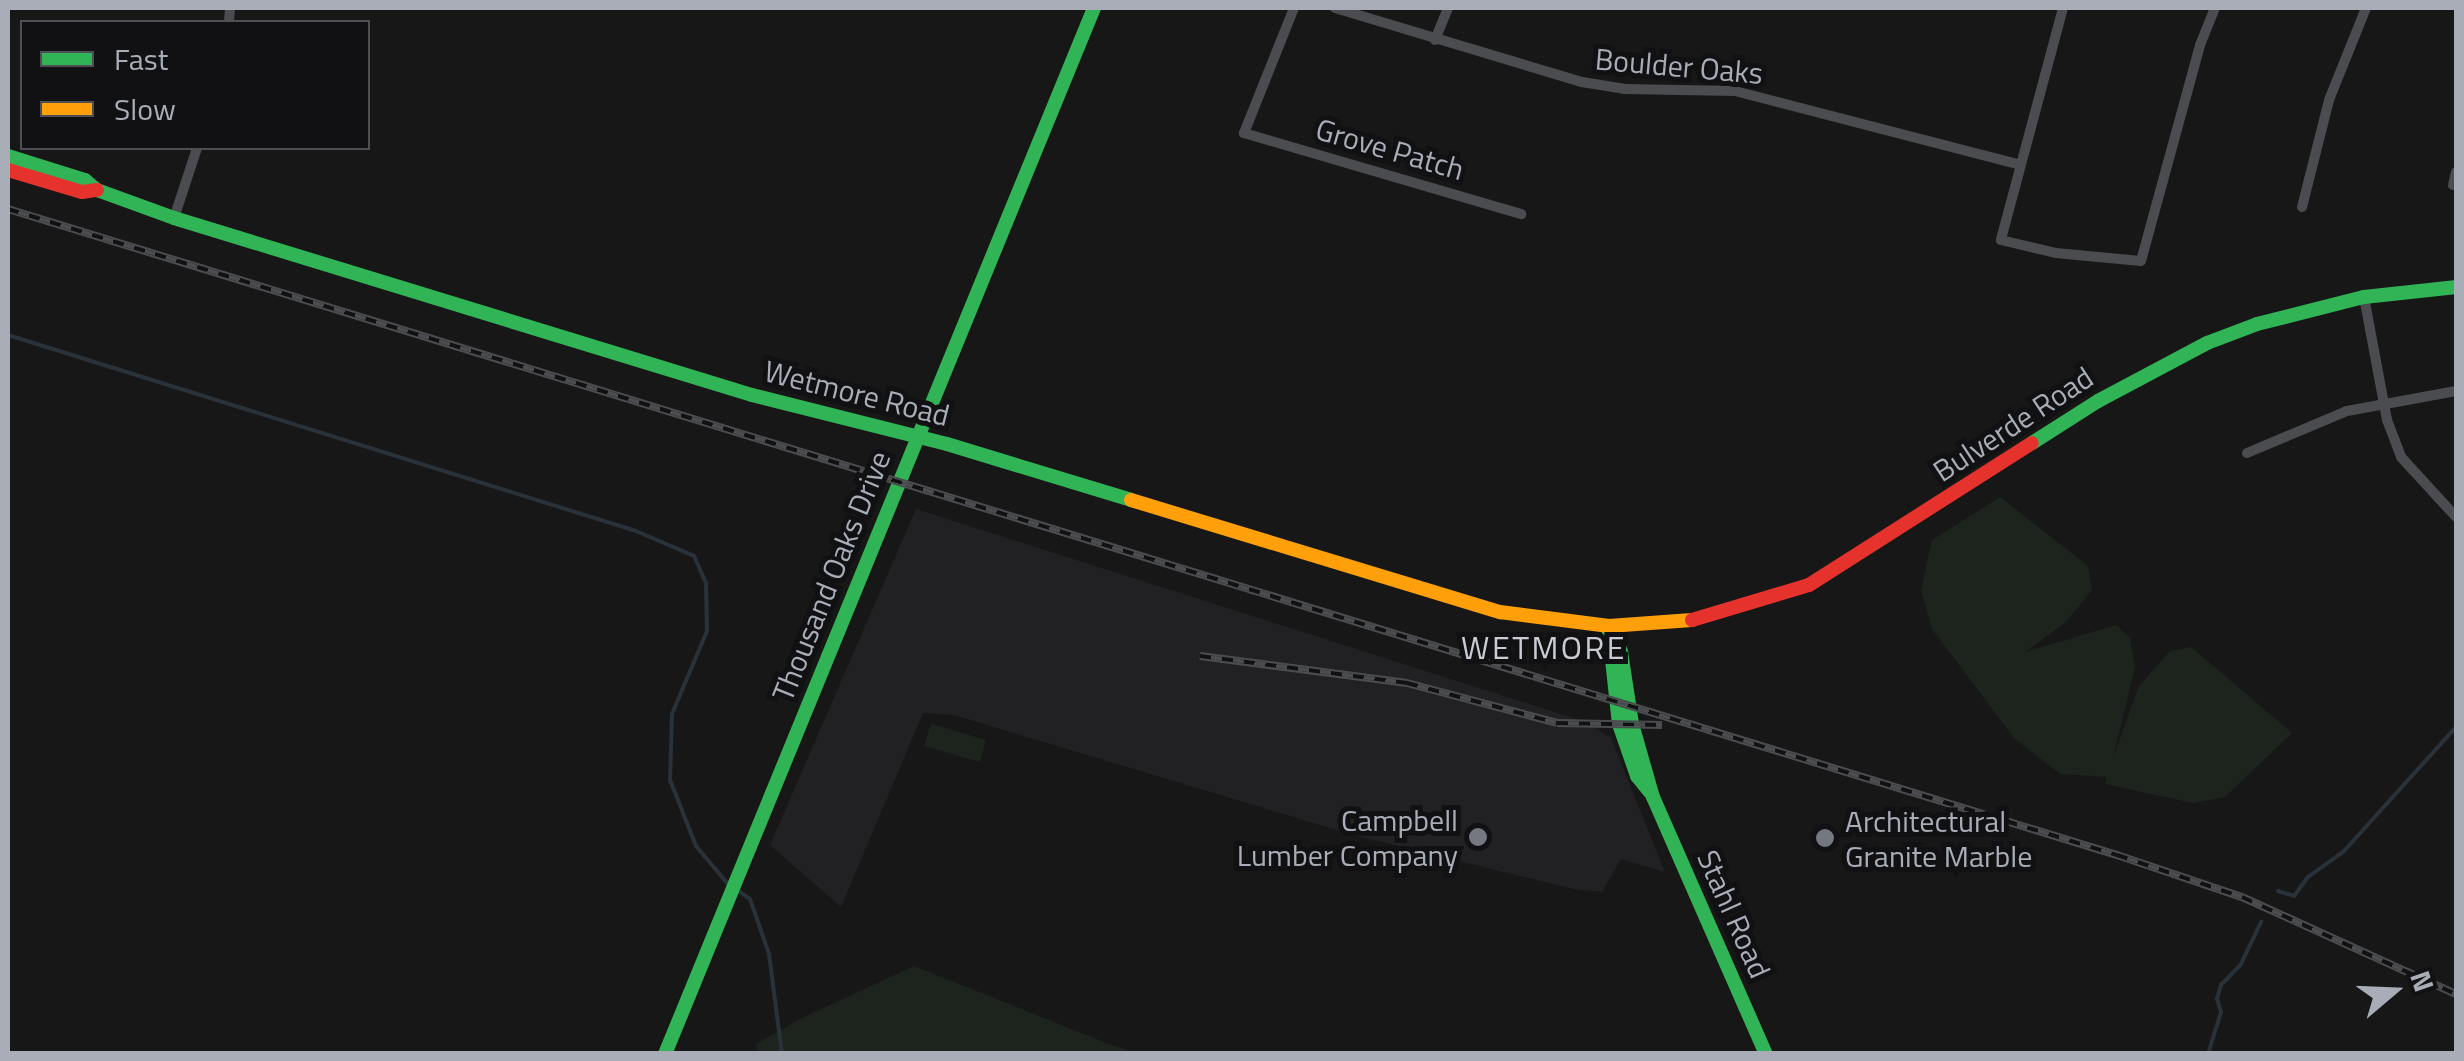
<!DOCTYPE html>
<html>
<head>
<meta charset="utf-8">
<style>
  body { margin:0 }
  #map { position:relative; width:2464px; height:1061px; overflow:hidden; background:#171717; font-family:"Titillium Web",sans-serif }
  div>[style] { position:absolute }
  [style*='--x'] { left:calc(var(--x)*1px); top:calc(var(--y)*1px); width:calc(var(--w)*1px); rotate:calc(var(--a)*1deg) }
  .built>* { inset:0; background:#212123 }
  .green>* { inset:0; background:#1d241e }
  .stream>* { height:4px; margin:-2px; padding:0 2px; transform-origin:2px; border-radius:2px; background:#2a3239 }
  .street>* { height:10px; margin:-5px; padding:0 5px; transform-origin:5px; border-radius:5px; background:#4b4c50 }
  .fast>* { height:14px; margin:-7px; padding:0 7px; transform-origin:7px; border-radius:7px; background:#30b455 }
  .slow>* { height:14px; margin:-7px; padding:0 7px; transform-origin:7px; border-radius:7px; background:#ff9f0a }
  .jam>* { height:14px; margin:-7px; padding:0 7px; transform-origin:7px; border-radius:7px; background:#e5322d }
  .rail>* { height:8px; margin-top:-4px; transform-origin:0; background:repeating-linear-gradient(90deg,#111113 0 11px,#4b4c4f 0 22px); box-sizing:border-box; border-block:2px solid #4b4c4f }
  .dots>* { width:28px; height:28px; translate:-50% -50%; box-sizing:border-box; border:5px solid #111113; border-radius:50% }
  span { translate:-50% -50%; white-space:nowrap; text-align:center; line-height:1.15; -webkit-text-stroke:10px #111113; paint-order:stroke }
  .street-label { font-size:30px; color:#a8adb8 }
  .poi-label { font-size:30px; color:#a8adb8 }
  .right { translate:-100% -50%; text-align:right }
  .left { translate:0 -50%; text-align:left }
  .neighbourhood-label { font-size:32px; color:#c9ccd4; letter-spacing:2.5px }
  .frame { position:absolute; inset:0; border:10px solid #a8adb8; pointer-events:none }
  .legend { position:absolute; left:20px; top:20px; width:350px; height:130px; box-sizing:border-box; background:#111113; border:2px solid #4d4f55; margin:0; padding:12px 18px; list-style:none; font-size:30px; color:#a8adb8 }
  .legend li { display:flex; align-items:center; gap:20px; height:50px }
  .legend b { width:50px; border:2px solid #4d4f55 }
  .north { position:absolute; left:2344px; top:941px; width:100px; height:100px; -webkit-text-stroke:8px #111113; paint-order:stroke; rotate:71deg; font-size:28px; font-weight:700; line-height:40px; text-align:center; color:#a8adb8 }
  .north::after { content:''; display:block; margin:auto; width:35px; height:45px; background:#a8adb8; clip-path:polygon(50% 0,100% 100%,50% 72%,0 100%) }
</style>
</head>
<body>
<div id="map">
  <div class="built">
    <i style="clip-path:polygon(916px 509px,1583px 721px,1611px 738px,1665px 872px,1621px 859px,1602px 892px,1573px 889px,1350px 834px,954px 715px,923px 713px,841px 907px,770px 845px)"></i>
  </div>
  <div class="green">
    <i style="clip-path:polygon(2000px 497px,2088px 566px,2092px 590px,2066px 622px,2025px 652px,2116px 625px,2130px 638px,2135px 667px,2113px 758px,2139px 686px,2170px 651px,2191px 647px,2292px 733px,2225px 797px,2193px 803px,2105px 784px,2107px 777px,2060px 774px,2014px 738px,1932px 629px,1921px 590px,1932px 540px)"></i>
    <i style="clip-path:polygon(931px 724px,986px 740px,980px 762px,924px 746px)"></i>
    <i style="clip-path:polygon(914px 966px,1109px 1044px,1134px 1053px,758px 1053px,756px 1044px,800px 1019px)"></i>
  </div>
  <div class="stream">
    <i style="--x:8;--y:335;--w:658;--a:17.33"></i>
    <i style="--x:636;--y:531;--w:63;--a:23.3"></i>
    <i style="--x:694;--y:556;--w:30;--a:66"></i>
    <i style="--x:706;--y:583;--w:48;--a:88.8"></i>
    <i style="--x:707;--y:631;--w:90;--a:112.9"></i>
    <i style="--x:672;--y:714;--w:66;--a:91.7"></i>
    <i style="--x:670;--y:780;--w:71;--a:68.5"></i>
    <i style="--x:696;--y:846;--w:50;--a:49.9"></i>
    <i style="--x:736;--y:889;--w:17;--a:36"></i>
    <i style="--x:750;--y:899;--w:58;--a:70.9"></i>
    <i style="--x:769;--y:954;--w:101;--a:82.6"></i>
    <i style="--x:2278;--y:891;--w:17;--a:17"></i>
    <i style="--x:2294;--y:896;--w:24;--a:-54"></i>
    <i style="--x:2308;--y:877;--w:44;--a:-35.8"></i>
    <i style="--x:2344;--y:851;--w:167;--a:-47.9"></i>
    <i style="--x:2208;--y:1054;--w:44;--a:-72.8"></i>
    <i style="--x:2221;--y:1012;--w:14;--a:-107"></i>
    <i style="--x:2217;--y:999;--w:15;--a:-74"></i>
    <i style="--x:2221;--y:985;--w:29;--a:-46"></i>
    <i style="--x:2241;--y:964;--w:47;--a:-64.5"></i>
  </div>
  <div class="street">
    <i style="--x:1294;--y:8;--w:135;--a:111.8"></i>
    <i style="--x:1244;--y:133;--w:289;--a:16.3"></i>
    <i style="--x:1335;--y:8;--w:258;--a:16.7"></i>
    <i style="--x:1582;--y:82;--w:44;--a:9.2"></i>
    <i style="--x:1625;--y:89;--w:110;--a:1"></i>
    <i style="--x:1735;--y:91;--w:295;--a:14.5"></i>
    <i style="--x:2063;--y:8;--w:240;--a:105"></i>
    <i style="--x:2001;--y:240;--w:57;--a:13.3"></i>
    <i style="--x:2056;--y:253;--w:85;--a:5.4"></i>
    <i style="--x:2141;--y:261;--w:224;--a:-74.7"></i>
    <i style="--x:2200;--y:45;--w:40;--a:-68"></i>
    <i style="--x:229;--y:22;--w:14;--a:-86"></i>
    <i style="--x:1435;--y:40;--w:35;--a:-68"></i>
    <i style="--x:2453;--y:185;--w:13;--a:-77"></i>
    <i style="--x:2302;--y:207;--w:110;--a:-75.8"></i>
    <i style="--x:2329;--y:100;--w:99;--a:-68.1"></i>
    <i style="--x:174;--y:218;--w:74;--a:-71.8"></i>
    <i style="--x:2364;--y:297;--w:125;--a:79.4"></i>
    <i style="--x:2387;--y:420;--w:40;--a:69"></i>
    <i style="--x:2401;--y:457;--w:81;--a:47.5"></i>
    <i style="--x:2247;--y:453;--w:108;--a:-22.8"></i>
    <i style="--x:2347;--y:411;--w:111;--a:-10.4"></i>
  </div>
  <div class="fast">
    <i style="--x:8;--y:156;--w:81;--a:17.3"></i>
    <i style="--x:85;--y:180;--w:16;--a:40"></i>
    <i style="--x:97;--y:190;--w:82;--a:20"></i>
    <i style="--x:174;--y:218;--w:604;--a:17.03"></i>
    <i style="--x:752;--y:395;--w:201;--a:14.1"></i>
    <i style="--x:947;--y:444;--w:192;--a:16.9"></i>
    <i style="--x:2032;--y:443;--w:78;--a:-32.5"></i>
    <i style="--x:2098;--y:401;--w:123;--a:-28"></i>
    <i style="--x:2207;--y:343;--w:53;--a:-20.8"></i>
    <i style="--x:2257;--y:324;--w:110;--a:-14.2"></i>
    <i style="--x:2364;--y:297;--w:93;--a:-6.2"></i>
    <i style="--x:1609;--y:626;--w:29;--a:65"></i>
    <i style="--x:1621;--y:652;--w:73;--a:81.3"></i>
    <i style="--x:1632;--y:724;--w:76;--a:74"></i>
    <i style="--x:1653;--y:797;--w:281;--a:66.3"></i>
    <i style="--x:1609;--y:632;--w:93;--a:83.8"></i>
    <i style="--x:1619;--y:724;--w:55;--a:70.9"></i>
    <i style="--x:1637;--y:776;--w:21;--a:51"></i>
    <i style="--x:665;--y:1054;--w:1131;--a:-67.7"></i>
  </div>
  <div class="slow">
    <i style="--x:1131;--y:500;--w:386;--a:16.9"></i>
    <i style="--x:1500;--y:612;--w:110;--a:7.3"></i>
    <i style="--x:1609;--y:626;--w:83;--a:-4.1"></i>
  </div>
  <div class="jam">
    <i style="--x:8;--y:170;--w:77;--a:16.6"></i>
    <i style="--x:82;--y:192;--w:15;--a:-8"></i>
    <i style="--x:1692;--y:620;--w:122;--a:-16.7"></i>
    <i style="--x:1809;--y:585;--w:264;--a:-32.5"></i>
  </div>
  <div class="rail">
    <i style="--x:8;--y:209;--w:2206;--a:17.03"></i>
    <i style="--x:2117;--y:855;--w:132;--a:18.6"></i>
    <i style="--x:2242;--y:897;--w:235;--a:24.4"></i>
    <i style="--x:1200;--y:656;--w:209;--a:7.4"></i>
    <i style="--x:1407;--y:683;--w:155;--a:14.9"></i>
    <i style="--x:1557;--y:723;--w:105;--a:1.1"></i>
  </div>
  <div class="dots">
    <i style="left:1478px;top:837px;background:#757880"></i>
    <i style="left:1825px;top:838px;background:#757880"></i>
  </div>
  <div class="street-label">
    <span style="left:1679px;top:66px;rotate:5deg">Boulder Oaks</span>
    <span style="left:1390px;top:149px;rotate:16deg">Grove Patch</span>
    <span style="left:857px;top:393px;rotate:14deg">Wetmore Road</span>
    <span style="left:2013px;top:424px;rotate:-33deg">Bulverde Road</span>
    <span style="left:831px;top:576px;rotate:-68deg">Thousand Oaks Drive</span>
    <span style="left:1734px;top:914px;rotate:66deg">Stahl Road</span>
  </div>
  <div class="poi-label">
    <span class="right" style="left:1458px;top:837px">Campbell<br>Lumber Company</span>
    <span class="left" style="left:1845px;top:838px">Architectural<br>Granite Marble</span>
  </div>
  <div class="neighbourhood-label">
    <span style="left:1544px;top:647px">WETMORE</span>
  </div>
  <div class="frame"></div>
  <ul class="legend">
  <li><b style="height:12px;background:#30b455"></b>Fast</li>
  <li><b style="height:12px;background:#ff9f0a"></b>Slow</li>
  </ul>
  <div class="north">N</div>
</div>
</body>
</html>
